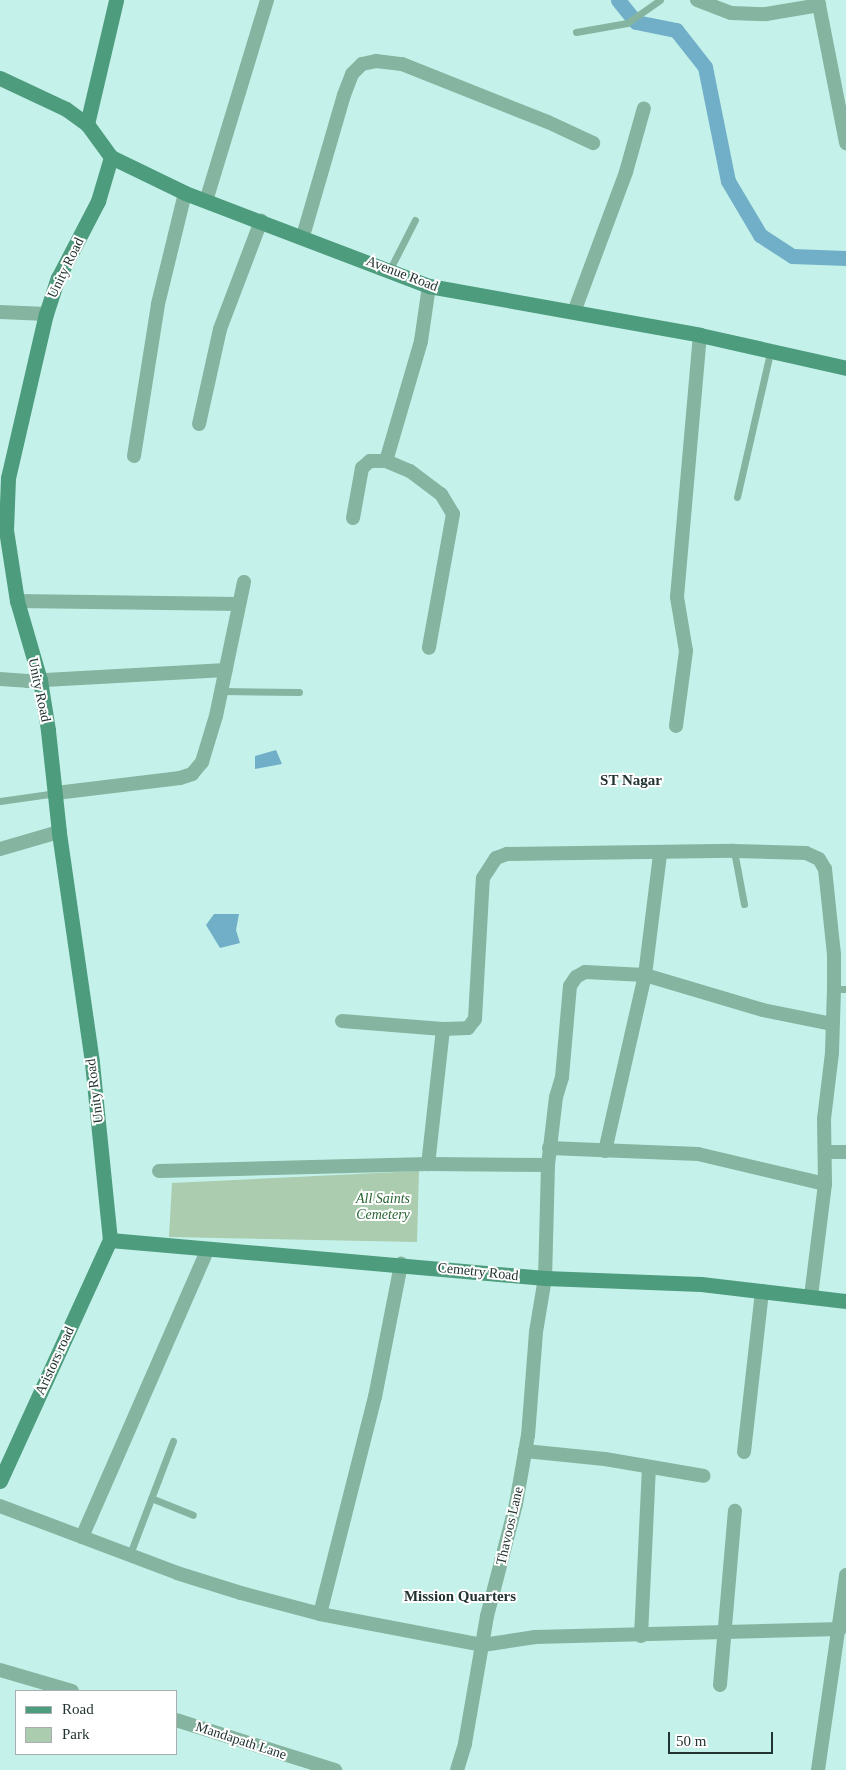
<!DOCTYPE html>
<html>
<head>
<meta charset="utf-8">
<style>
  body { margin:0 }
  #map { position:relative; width:846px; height:1770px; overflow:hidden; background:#c4f2eb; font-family:"Times New Roman",serif }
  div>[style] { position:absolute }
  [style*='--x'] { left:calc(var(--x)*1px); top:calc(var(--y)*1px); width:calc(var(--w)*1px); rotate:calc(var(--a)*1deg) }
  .green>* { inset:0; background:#abccae }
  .water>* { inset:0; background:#70afc7 }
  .canal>* { height:15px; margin:-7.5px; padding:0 7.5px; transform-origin:7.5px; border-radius:7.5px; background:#70afc7 }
  .lane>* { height:7px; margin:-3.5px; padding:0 3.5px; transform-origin:3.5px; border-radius:3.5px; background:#85b5a0 }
  .street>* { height:14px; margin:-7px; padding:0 7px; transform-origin:7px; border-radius:7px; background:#85b5a0 }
  .secondary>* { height:15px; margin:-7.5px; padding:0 7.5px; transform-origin:7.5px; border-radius:7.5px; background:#4e9c7e }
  span { translate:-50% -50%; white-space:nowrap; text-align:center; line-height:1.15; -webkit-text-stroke:4px #fff; paint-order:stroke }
  .street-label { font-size:14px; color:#223431 }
  .park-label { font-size:14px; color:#266431; font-style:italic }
  .neighbourhood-label { font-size:15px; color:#223431; font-weight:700 }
  .legend { position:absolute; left:15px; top:1690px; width:162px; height:65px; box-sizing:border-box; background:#fff; border:1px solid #a7aead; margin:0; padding:6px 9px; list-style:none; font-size:15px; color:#223431 }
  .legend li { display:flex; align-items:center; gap:10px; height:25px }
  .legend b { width:25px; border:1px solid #a7aead }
  .scale { position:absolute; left:668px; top:1732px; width:105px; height:22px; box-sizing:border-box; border:2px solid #223431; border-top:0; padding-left:6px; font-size:15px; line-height:18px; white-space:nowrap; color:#223431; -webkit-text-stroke:4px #fff; paint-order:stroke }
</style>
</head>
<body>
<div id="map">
  <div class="green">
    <i style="clip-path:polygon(419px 1171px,417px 1242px,169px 1237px,172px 1183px)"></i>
  </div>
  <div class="water">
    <i style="clip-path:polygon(276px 750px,282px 764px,255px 769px,255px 756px)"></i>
    <i style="clip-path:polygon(214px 914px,239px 914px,236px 930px,240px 943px,220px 948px,206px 925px)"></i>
  </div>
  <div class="canal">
    <i style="--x:618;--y:0;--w:28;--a:51"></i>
    <i style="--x:636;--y:22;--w:41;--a:11.3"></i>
    <i style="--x:676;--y:30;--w:47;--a:51.9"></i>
    <i style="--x:705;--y:67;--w:116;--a:78.6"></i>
    <i style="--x:728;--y:181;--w:63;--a:59.3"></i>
    <i style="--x:760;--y:235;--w:38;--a:33"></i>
    <i style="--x:792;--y:256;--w:54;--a:2.1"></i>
  </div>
  <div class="lane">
    <i style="--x:576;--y:32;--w:52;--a:-10"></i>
    <i style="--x:627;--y:23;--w:40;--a:-34.9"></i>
    <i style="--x:390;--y:269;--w:55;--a:-63"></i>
    <i style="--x:737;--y:497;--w:148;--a:-77.1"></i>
    <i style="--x:222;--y:691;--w:77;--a:0.7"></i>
    <i style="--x:0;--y:801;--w:57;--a:-8.1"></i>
    <i style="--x:734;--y:851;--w:54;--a:79.3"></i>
    <i style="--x:834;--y:989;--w:12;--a:0"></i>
    <i style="--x:151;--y:1498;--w:45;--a:22"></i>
    <i style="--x:130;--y:1554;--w:121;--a:-69.2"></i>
  </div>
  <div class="street">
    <i style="--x:697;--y:0;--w:36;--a:21"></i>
    <i style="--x:731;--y:13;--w:35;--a:2"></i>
    <i style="--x:766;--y:14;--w:54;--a:-9.6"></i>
    <i style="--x:818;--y:0;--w:146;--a:78.9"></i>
    <i style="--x:206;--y:201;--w:210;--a:-73.1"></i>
    <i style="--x:303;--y:236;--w:147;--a:-73.8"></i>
    <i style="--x:344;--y:95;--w:22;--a:-69"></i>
    <i style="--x:352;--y:74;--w:14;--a:-45"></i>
    <i style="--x:362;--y:64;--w:14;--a:-12"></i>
    <i style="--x:376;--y:61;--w:26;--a:7"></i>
    <i style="--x:402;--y:64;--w:157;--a:21.7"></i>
    <i style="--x:548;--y:122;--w:50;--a:25"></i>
    <i style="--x:0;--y:312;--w:46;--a:2.5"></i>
    <i style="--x:574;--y:312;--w:149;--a:-69.6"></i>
    <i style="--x:626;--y:172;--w:66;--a:-74.3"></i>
    <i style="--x:199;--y:424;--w:97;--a:-77.5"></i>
    <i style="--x:220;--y:329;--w:116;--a:-69.2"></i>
    <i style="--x:134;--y:456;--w:154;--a:-81"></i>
    <i style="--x:158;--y:304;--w:114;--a:-76.3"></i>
    <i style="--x:386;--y:461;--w:26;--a:23"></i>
    <i style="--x:410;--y:471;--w:39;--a:37"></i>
    <i style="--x:441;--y:494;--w:23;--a:59"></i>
    <i style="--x:453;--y:514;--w:136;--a:100.2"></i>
    <i style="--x:353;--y:518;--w:51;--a:-79.8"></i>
    <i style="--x:362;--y:468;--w:11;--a:-41"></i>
    <i style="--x:370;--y:461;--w:16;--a:0"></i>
    <i style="--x:386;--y:461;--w:125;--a:-73.7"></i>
    <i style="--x:421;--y:341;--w:56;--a:-81.7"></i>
    <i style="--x:17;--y:601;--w:222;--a:0.8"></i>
    <i style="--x:0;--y:679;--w:27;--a:4"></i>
    <i style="--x:27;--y:681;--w:199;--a:-3.2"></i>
    <i style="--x:676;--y:726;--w:76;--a:-82.4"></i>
    <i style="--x:686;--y:651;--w:55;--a:-99.5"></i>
    <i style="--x:677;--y:597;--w:263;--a:-85"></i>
    <i style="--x:56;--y:793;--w:125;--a:-6.9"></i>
    <i style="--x:180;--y:778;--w:13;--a:-18"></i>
    <i style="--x:192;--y:774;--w:16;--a:-50"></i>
    <i style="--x:202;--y:762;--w:48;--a:-73.1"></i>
    <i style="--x:216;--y:716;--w:137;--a:-78.2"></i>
    <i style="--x:0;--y:849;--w:61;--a:-16.1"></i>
    <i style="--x:342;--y:1021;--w:101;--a:4.5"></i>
    <i style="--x:443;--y:1029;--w:136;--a:96.3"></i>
    <i style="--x:428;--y:1164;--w:120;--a:0.5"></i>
    <i style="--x:548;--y:1165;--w:113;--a:91.5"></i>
    <i style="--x:545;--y:1278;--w:55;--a:99.5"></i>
    <i style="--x:536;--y:1332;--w:103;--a:94.4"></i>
    <i style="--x:528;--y:1435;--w:70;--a:99.9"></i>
    <i style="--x:516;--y:1504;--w:116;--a:104.5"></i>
    <i style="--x:487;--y:1616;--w:130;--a:99.8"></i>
    <i style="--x:465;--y:1744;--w:27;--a:107"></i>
    <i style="--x:443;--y:1029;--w:25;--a:-2"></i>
    <i style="--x:468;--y:1028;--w:11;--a:-52"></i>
    <i style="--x:475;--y:1019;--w:141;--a:-86.8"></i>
    <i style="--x:483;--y:878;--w:24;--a:-57"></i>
    <i style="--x:496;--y:858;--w:12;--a:-20"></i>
    <i style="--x:507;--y:854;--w:227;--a:-0.8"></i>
    <i style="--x:734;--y:851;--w:72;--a:1.6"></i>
    <i style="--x:806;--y:853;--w:14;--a:25"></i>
    <i style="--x:819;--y:859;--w:12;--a:59"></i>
    <i style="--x:825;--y:869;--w:85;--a:84"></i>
    <i style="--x:834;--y:954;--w:35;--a:90"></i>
    <i style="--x:834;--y:989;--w:64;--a:91.8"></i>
    <i style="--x:832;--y:1053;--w:66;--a:96.9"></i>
    <i style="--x:824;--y:1119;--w:65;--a:89.1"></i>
    <i style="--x:825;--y:1184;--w:113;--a:97.1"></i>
    <i style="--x:549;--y:1148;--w:149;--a:2.3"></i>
    <i style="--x:698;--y:1154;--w:130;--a:13.3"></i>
    <i style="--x:605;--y:1151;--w:180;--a:-77.2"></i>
    <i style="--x:645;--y:975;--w:123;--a:16.5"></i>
    <i style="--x:763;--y:1010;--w:70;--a:11.5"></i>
    <i style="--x:826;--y:1152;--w:20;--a:0"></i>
    <i style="--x:548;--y:1165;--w:68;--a:-83.3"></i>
    <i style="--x:556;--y:1097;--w:21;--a:-73"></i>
    <i style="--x:562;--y:1077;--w:91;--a:-85"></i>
    <i style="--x:570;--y:986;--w:11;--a:-56"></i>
    <i style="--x:576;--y:977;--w:10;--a:-29"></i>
    <i style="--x:585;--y:972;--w:60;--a:2.9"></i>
    <i style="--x:645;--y:975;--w:122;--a:-82.9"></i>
    <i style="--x:159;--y:1171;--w:269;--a:-1.5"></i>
    <i style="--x:525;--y:1451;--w:80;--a:5.7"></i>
    <i style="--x:605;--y:1459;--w:100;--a:9.7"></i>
    <i style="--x:744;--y:1452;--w:162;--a:-83.6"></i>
    <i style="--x:0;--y:1506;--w:189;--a:20.7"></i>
    <i style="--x:177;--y:1573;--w:67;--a:17.4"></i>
    <i style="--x:241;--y:1593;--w:82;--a:14.9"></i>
    <i style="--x:320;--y:1614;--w:166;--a:10.8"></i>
    <i style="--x:483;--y:1645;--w:53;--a:-8.7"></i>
    <i style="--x:535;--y:1637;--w:305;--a:-1.5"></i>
    <i style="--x:82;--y:1537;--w:314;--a:-66.4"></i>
    <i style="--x:320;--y:1614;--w:224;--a:-75.8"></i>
    <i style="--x:375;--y:1397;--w:136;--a:-78.9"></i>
    <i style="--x:641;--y:1636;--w:169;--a:-87.3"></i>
    <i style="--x:0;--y:1670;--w:75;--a:16.3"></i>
    <i style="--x:720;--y:1685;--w:175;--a:-85.1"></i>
    <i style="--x:176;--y:1720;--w:167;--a:17.5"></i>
    <i style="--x:818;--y:1770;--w:197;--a:-81.8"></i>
  </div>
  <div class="secondary">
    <i style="--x:0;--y:78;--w:73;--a:25.2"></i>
    <i style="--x:66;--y:109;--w:26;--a:36"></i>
    <i style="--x:87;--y:124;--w:41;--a:54"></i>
    <i style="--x:111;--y:157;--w:82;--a:25.9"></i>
    <i style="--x:185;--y:193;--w:261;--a:20.9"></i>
    <i style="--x:429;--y:286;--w:275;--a:10.2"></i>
    <i style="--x:700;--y:335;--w:150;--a:12.7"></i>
    <i style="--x:87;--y:124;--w:127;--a:-76.8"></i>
    <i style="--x:110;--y:1240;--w:437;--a:5"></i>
    <i style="--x:545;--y:1278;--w:156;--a:2.2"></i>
    <i style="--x:701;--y:1284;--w:146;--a:6.7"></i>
    <i style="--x:0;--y:1481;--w:265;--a:-65.5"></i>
    <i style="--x:110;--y:1240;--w:179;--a:-95.8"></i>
    <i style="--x:92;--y:1062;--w:232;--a:-98.2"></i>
    <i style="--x:59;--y:832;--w:103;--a:-96.2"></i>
    <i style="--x:48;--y:730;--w:51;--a:-99.1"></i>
    <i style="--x:40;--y:680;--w:82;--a:-106.2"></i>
    <i style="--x:17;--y:601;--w:72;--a:-98.8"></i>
    <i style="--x:6;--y:530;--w:52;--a:-87.8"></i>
    <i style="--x:8;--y:478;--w:168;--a:-77"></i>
    <i style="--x:46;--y:314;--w:38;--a:-72"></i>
    <i style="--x:58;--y:278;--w:87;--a:-62.5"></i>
    <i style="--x:98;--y:201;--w:46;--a:-73.5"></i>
  </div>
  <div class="street-label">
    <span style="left:66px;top:268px;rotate:-64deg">Unity Road</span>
    <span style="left:402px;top:274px;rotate:21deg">Avenue Road</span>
    <span style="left:39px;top:690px;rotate:78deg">Unity Road</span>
    <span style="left:95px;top:1091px;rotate:-97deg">Unity Road</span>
    <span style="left:478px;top:1272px;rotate:6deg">Cemetry Road</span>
    <span style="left:55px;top:1361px;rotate:-65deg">Aristors road</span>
    <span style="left:510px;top:1526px;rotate:-77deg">Thavoos Lane</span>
    <span style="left:241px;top:1741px;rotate:18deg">Mandapath Lane</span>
  </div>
  <div class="park-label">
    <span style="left:383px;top:1207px">All Saints<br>Cemetery</span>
  </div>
  <div class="neighbourhood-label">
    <span style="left:631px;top:781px">ST Nagar</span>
    <span style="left:460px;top:1597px">Mission Quarters</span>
  </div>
  <ul class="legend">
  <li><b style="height:6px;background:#4e9c7e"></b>Road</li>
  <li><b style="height:14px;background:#abccae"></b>Park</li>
  </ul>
  <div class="scale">50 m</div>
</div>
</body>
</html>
